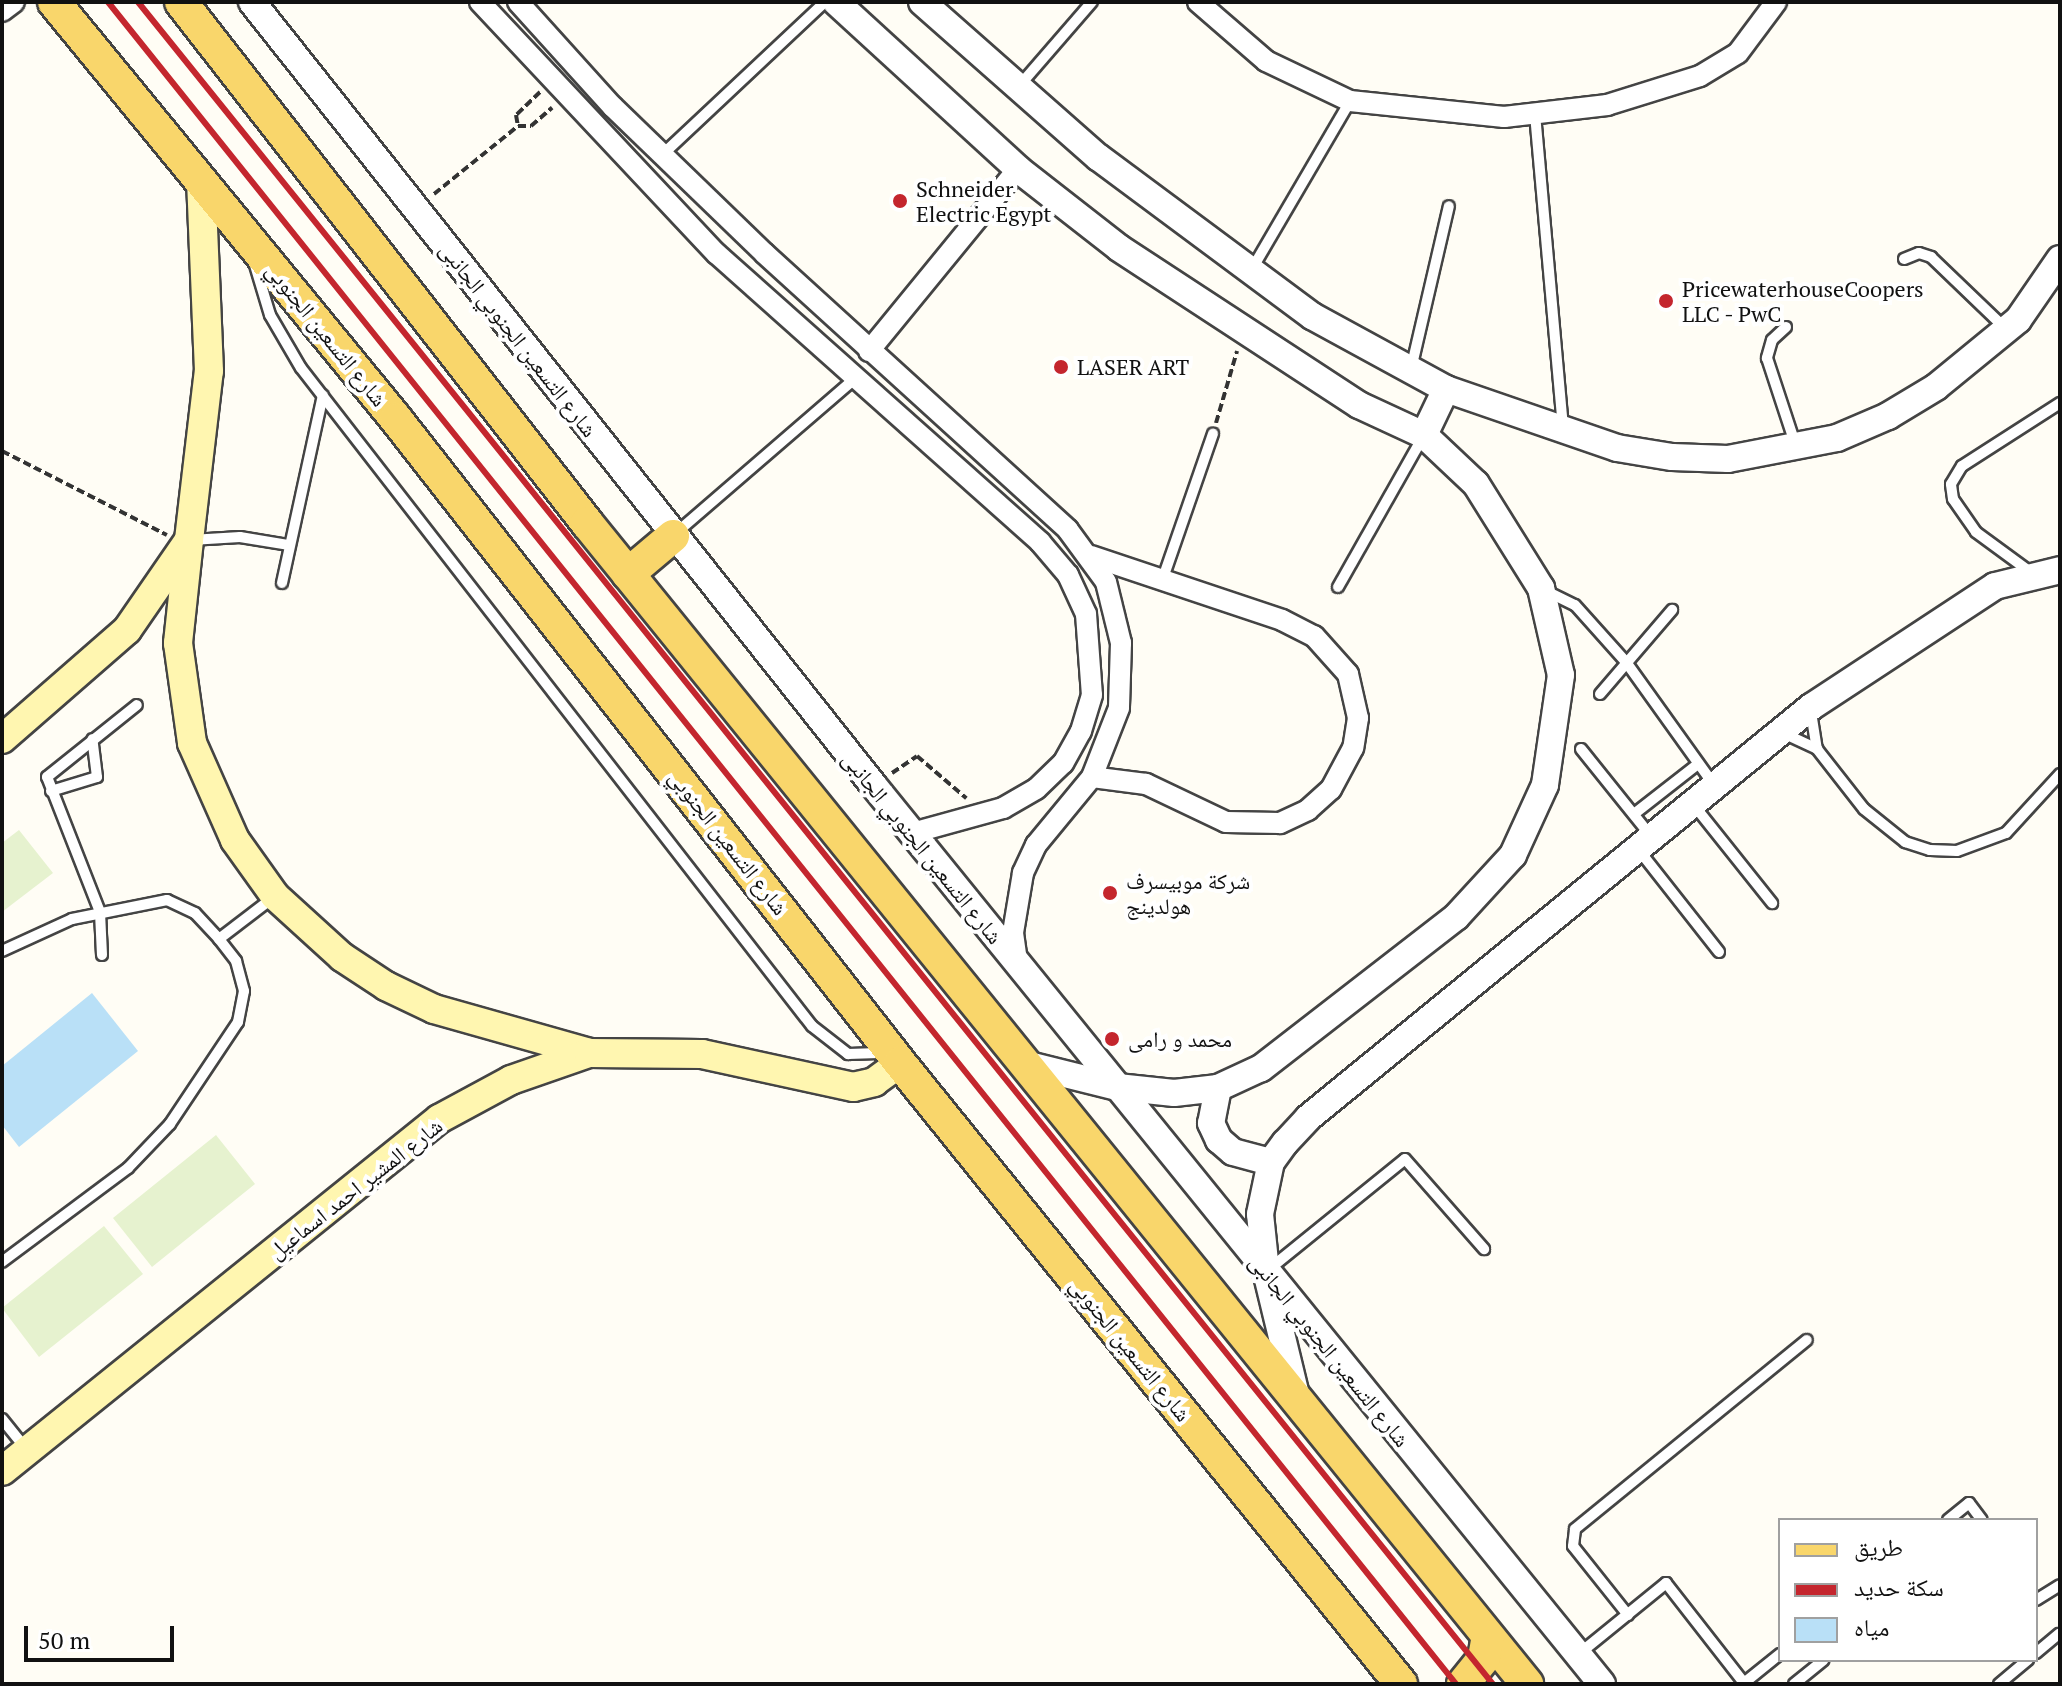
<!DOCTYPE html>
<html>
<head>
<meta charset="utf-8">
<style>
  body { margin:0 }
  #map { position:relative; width:2062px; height:1686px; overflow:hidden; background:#fffdf5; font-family:"PT Serif","Noto Naskh Arabic",serif }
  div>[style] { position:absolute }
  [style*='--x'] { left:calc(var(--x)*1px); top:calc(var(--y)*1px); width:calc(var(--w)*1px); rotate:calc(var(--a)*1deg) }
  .pitch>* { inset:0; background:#e6f2cf }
  .water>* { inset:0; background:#b9e0f7 }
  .path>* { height:4px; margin-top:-2px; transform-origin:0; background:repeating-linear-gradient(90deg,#333 0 8px,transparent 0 12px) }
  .roads { filter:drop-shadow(2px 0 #444) drop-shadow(-2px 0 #444) drop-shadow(0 2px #444) drop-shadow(0 -2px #444) }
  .service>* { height:10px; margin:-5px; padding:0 5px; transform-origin:5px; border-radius:5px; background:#fff }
  .minor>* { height:20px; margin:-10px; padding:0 10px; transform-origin:10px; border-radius:10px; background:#fff }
  .tertiary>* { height:26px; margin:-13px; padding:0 13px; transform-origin:13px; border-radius:13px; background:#fff }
  .secondary>* { height:28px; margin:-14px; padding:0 14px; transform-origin:14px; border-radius:14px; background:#fff6b0 }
  .primary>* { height:32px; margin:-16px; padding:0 16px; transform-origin:16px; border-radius:16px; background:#f9d66b }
  .rail>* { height:6px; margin:-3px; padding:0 3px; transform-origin:3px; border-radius:3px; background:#c4262e }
  .dots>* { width:22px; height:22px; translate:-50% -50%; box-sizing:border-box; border:4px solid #fff; border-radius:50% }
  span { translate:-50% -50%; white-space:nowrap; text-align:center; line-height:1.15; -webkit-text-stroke:8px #fff; paint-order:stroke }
  .poi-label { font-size:22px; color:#111 }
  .left { translate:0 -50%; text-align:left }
  .street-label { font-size:22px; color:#111 }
  .frame { position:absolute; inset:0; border:4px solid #111; pointer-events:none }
  .legend { position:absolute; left:1778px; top:1518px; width:260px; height:144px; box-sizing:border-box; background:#fff; border:2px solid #a0a0a0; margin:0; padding:10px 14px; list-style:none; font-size:24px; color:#111 }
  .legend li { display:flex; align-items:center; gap:16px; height:40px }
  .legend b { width:40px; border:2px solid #a0a0a0 }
  .scale { position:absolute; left:24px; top:1626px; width:150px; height:36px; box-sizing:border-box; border:4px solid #111; border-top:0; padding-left:10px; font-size:24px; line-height:28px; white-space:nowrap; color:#111; -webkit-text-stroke:6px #fff; paint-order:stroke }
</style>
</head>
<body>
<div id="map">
  <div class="pitch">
    <i style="clip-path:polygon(19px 830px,53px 873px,2px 912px,2px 843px)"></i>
    <i style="clip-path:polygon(216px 1135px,255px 1184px,152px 1267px,113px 1218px)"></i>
    <i style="clip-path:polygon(104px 1226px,143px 1274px,39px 1357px,2px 1308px)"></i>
  </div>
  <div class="water">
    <i style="clip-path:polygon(92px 993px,138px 1051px,19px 1147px,2px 1125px,2px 1066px)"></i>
  </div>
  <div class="path">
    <i style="--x:540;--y:92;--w:33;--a:136"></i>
    <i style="--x:516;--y:115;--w:11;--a:80"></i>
    <i style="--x:518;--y:126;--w:13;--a:0"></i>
    <i style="--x:531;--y:126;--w:28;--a:-41"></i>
    <i style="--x:434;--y:194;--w:108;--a:-39"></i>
    <i style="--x:1216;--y:423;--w:75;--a:-73.7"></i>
    <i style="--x:2;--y:451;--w:185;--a:27"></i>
    <i style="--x:892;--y:773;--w:30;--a:-34"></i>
    <i style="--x:917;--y:756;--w:65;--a:40.6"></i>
  </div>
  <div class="roads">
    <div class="service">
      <i style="--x:1020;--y:85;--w:110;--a:-49.1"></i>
      <i style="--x:1535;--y:114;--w:314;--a:84.9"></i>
      <i style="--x:662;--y:155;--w:224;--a:-43.2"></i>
      <i style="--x:1904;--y:259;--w:16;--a:-22"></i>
      <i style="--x:1919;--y:253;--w:13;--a:18"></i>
      <i style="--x:1931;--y:257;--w:103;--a:43.8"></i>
      <i style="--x:255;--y:265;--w:52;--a:73.3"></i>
      <i style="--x:270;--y:315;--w:61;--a:59.7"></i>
      <i style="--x:301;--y:368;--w:833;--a:52.17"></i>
      <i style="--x:812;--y:1026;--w:46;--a:37.9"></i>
      <i style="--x:848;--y:1054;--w:38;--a:-2"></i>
      <i style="--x:1252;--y:269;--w:194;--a:-59.7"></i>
      <i style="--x:1786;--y:327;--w:19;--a:137"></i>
      <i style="--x:1772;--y:340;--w:19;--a:106"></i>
      <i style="--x:1767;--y:358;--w:93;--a:71.8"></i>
      <i style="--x:1411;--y:369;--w:167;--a:-76.9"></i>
      <i style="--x:676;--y:533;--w:234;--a:-40.8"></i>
      <i style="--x:191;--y:540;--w:49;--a:-3.5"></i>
      <i style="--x:240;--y:537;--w:50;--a:9.3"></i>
      <i style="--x:2029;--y:571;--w:66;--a:-143.7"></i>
      <i style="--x:1976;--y:532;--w:40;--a:-124.9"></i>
      <i style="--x:1953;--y:499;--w:15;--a:-98"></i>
      <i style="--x:1951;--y:484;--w:21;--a:-59"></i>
      <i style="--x:1962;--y:466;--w:117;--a:-32.7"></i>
      <i style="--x:1162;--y:581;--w:156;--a:-70.9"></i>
      <i style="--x:282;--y:583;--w:192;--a:-77.7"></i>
      <i style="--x:1338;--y:587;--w:172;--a:-60.5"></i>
      <i style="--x:1544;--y:590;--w:34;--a:26"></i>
      <i style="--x:1575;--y:605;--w:76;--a:48.2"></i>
      <i style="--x:1626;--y:662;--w:151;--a:54.4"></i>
      <i style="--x:1600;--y:694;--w:111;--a:-49.4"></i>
      <i style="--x:1811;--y:712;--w:37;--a:81"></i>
      <i style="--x:1817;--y:749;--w:76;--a:51.9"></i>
      <i style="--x:1864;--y:809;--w:53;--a:38.8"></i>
      <i style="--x:1905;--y:842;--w:26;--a:18"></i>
      <i style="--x:1930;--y:850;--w:27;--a:2"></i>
      <i style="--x:1957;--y:851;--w:52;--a:-20.2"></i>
      <i style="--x:2006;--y:833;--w:80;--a:-47.5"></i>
      <i style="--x:1783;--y:733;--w:38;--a:25"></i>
      <i style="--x:1581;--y:749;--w:112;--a:51.2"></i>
      <i style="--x:51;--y:791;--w:48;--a:-16.9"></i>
      <i style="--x:97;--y:777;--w:38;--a:-97"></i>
      <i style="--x:1693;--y:804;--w:127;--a:51.4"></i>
      <i style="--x:1634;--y:814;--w:81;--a:-38"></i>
      <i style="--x:1638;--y:849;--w:131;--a:51.8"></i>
      <i style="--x:219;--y:939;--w:69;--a:-37.4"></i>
      <i style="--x:2;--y:951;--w:77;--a:-24.6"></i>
      <i style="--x:72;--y:919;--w:97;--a:-11.3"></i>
      <i style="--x:167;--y:900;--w:31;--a:25"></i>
      <i style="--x:195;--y:913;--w:35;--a:47"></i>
      <i style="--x:219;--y:939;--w:28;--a:52"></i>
      <i style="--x:236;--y:961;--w:31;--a:75"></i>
      <i style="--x:244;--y:991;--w:32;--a:101"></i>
      <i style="--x:238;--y:1022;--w:123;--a:123.7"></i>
      <i style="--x:170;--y:1124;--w:61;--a:133.7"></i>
      <i style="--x:128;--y:1168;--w:157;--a:143.3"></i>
      <i style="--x:102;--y:955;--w:43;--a:-92.7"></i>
      <i style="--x:100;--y:912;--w:145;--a:-111.4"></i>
      <i style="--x:47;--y:777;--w:115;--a:-38.7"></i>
      <i style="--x:1268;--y:1270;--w:176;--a:-39"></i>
      <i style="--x:1405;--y:1159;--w:120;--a:48.7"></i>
      <i style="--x:2;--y:1419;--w:38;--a:51"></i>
      <i style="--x:1948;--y:1520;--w:27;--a:-39"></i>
      <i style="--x:1969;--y:1503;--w:21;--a:53"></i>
      <i style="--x:2036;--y:1600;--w:28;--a:-32"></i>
      <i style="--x:1628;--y:1615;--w:88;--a:-128.6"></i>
      <i style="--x:1573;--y:1546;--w:17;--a:-83"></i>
      <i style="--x:1575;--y:1529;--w:299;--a:-39.2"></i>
      <i style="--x:1580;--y:1653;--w:111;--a:-39.1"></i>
      <i style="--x:1666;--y:1583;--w:128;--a:52"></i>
      <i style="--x:2036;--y:1653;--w:30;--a:-40"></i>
      <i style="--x:1744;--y:1683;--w:46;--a:-38.9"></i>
      <i style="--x:1794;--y:1684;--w:38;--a:-39"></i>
      <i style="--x:1999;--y:1684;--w:38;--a:-40"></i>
    </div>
    <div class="minor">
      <i style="--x:480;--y:2;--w:346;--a:46.8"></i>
      <i style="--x:717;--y:254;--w:433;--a:41.7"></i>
      <i style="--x:1040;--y:542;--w:43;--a:49.7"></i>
      <i style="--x:1068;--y:575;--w:43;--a:65.2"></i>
      <i style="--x:1086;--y:614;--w:81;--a:85.8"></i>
      <i style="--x:1092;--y:695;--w:38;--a:107"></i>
      <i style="--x:1081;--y:731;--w:37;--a:119"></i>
      <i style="--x:1063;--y:763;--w:37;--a:136"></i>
      <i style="--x:1036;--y:789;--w:38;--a:150"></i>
      <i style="--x:1003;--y:808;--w:94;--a:164.6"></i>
      <i style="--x:518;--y:2;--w:142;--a:47.9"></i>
      <i style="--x:613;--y:107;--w:210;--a:44"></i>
      <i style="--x:764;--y:253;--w:411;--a:42.3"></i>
      <i style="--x:1068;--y:530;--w:64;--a:53.8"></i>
      <i style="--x:1106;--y:582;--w:63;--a:76.2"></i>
      <i style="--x:1121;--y:643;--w:65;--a:91.8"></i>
      <i style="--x:1119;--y:708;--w:74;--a:111.4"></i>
      <i style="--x:1092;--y:777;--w:88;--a:129.5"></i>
      <i style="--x:1036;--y:845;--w:31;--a:115"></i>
      <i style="--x:1023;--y:873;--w:61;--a:99.5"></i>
      <i style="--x:1013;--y:933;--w:30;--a:82"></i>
      <i style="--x:1198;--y:2;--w:90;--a:40.9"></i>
      <i style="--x:1266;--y:61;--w:93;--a:25.5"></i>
      <i style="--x:1350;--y:101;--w:155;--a:5.9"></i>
      <i style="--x:1504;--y:117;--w:104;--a:-6.6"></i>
      <i style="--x:1607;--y:105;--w:97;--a:-17.3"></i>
      <i style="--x:1700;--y:76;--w:44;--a:-31.2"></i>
      <i style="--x:1738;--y:53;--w:64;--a:-53.3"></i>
      <i style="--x:2;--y:11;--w:15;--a:-37"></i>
      <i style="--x:869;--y:351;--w:235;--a:-50.7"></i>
      <i style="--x:1091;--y:556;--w:201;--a:18.5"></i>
      <i style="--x:1282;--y:620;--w:36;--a:27"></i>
      <i style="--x:1314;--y:636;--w:51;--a:48.2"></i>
      <i style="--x:1348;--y:674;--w:45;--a:77.2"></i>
      <i style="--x:1358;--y:718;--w:30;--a:99"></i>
      <i style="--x:1353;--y:748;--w:47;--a:118.2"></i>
      <i style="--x:1331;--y:789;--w:31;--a:138"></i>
      <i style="--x:1308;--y:810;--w:31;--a:155"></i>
      <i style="--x:1280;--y:823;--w:54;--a:-178.9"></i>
      <i style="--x:1226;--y:822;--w:89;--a:-154.6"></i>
      <i style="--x:1146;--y:784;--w:54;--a:-172.6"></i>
    </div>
    <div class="tertiary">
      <i style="--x:252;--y:2;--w:1001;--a:51.57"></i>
      <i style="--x:874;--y:786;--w:1156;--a:50.97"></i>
      <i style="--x:836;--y:2;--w:247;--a:42.5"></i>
      <i style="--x:1018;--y:169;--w:128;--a:38"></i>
      <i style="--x:1119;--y:248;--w:287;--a:33.2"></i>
      <i style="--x:1359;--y:405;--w:72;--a:24.8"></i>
      <i style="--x:1424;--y:435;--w:71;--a:43.3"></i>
      <i style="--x:1476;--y:484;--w:123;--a:58"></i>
      <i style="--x:1541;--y:588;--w:89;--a:77.1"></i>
      <i style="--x:1561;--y:675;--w:111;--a:98.3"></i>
      <i style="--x:1545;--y:785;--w:77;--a:114.6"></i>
      <i style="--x:1513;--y:855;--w:84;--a:132.6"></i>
      <i style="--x:1456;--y:917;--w:247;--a:142.2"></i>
      <i style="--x:1261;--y:1068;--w:47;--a:155.1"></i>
      <i style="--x:1218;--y:1088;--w:44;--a:173.5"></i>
      <i style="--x:1174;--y:1093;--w:57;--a:-174"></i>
      <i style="--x:1117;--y:1087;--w:95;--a:-166"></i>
      <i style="--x:922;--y:2;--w:235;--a:41.4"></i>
      <i style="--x:1098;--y:157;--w:267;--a:36.6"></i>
      <i style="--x:1312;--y:316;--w:153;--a:28.6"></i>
      <i style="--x:1446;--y:389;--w:181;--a:19"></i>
      <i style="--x:1617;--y:448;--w:56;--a:9.3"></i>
      <i style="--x:1672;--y:457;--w:56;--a:2"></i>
      <i style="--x:1728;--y:459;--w:111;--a:-10.9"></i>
      <i style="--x:1837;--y:438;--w:56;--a:-23.3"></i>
      <i style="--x:1888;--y:416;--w:56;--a:-31.1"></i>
      <i style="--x:1936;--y:387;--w:106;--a:-39.3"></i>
      <i style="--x:2018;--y:320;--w:74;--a:-55.5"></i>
      <i style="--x:1424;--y:435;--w:51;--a:-64.4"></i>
      <i style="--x:1218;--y:1088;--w:36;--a:101"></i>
      <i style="--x:1211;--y:1123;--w:19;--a:65"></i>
      <i style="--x:1219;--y:1140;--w:18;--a:41"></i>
      <i style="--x:1233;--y:1152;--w:39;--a:15"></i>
      <i style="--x:1295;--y:1391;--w:123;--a:-103.6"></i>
      <i style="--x:1266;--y:1271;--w:57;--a:-96"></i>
      <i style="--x:1260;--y:1214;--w:53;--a:-78.1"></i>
      <i style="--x:1271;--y:1162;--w:24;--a:-54"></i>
      <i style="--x:1285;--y:1143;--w:34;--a:-47"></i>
      <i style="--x:1308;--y:1118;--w:650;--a:-39.25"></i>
      <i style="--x:1811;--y:707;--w:220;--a:-33.3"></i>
      <i style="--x:1995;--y:586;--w:67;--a:-13.8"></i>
    </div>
    <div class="secondary">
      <i style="--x:189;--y:540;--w:104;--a:96.1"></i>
      <i style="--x:178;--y:643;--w:101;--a:82"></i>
      <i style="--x:192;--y:743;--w:106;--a:66.1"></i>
      <i style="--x:235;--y:840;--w:69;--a:54.5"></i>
      <i style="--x:275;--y:896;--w:91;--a:42.3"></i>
      <i style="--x:342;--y:957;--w:53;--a:33.4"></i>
      <i style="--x:386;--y:986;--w:53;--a:25.6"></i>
      <i style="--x:434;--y:1009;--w:161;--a:15.8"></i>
      <i style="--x:2;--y:739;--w:166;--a:-41.1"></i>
      <i style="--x:127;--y:630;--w:109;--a:-55.4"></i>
      <i style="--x:189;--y:540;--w:170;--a:-83.3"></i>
      <i style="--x:209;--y:371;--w:190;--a:-92.4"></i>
      <i style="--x:2;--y:1471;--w:561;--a:-38.85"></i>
      <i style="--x:439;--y:1119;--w:82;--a:-28.4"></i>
      <i style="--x:511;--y:1080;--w:83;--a:-19.1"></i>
      <i style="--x:589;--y:1053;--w:113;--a:0.5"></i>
      <i style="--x:702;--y:1054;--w:155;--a:12.3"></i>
      <i style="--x:853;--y:1087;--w:22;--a:-13"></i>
      <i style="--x:874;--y:1082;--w:32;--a:-36"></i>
    </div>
    <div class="primary">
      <i style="--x:54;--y:2;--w:539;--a:50.64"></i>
      <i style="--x:396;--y:419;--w:818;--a:51.95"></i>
      <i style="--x:900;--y:1063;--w:798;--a:51.1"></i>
      <i style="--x:181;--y:2;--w:661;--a:52.07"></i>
      <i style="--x:587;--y:523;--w:1494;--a:51"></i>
      <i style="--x:628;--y:574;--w:59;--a:-40.2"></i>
      <i style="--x:1463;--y:1684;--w:33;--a:-51"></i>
      <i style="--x:1484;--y:1658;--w:22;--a:-80"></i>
    </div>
  </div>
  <div class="rail">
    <i style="--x:108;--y:2;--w:2156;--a:51.29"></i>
    <i style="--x:138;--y:2;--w:2160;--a:51.15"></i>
  </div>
  <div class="dots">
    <i style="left:900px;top:201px;background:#c4262e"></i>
    <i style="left:1666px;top:301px;background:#c4262e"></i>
    <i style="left:1061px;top:367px;background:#c4262e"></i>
    <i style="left:1110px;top:893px;background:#c4262e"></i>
    <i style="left:1112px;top:1039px;background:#c4262e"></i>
  </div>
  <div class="poi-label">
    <span class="left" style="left:916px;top:201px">Schneider<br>Electric Egypt</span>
    <span class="left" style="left:1682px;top:301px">PricewaterhouseCoopers<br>LLC - PwC</span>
    <span class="left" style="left:1077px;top:367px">LASER ART</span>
    <span class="left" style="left:1126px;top:893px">شركة موبيسرف<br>هولدينج</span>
    <span class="left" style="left:1128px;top:1039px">محمد و رامى</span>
  </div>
  <div class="street-label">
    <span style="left:327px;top:334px;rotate:51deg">شارع التسعين الجنوبي</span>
    <span style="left:519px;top:339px;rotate:52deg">شارع التسعين الجنوبي الجانبى</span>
    <span style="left:729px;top:842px;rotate:52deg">شارع التسعين الجنوبي</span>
    <span style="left:923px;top:847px;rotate:51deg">شارع التسعين الجنوبي الجانبى</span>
    <span style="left:355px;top:1188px;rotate:-38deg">شارع المشير احمد اسماعيل</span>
    <span style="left:1131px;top:1349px;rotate:51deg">شارع التسعين الجنوبي</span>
    <span style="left:1330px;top:1350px;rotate:51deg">شارع التسعين الجنوبي الجانبى</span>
  </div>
  <div class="frame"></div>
  <ul class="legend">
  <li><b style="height:10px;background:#f9d66b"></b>طريق</li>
  <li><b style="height:10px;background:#c4262e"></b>سكة حديد</li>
  <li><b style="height:22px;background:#b9e0f7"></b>مياه</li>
  </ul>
  <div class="scale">50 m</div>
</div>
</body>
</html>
